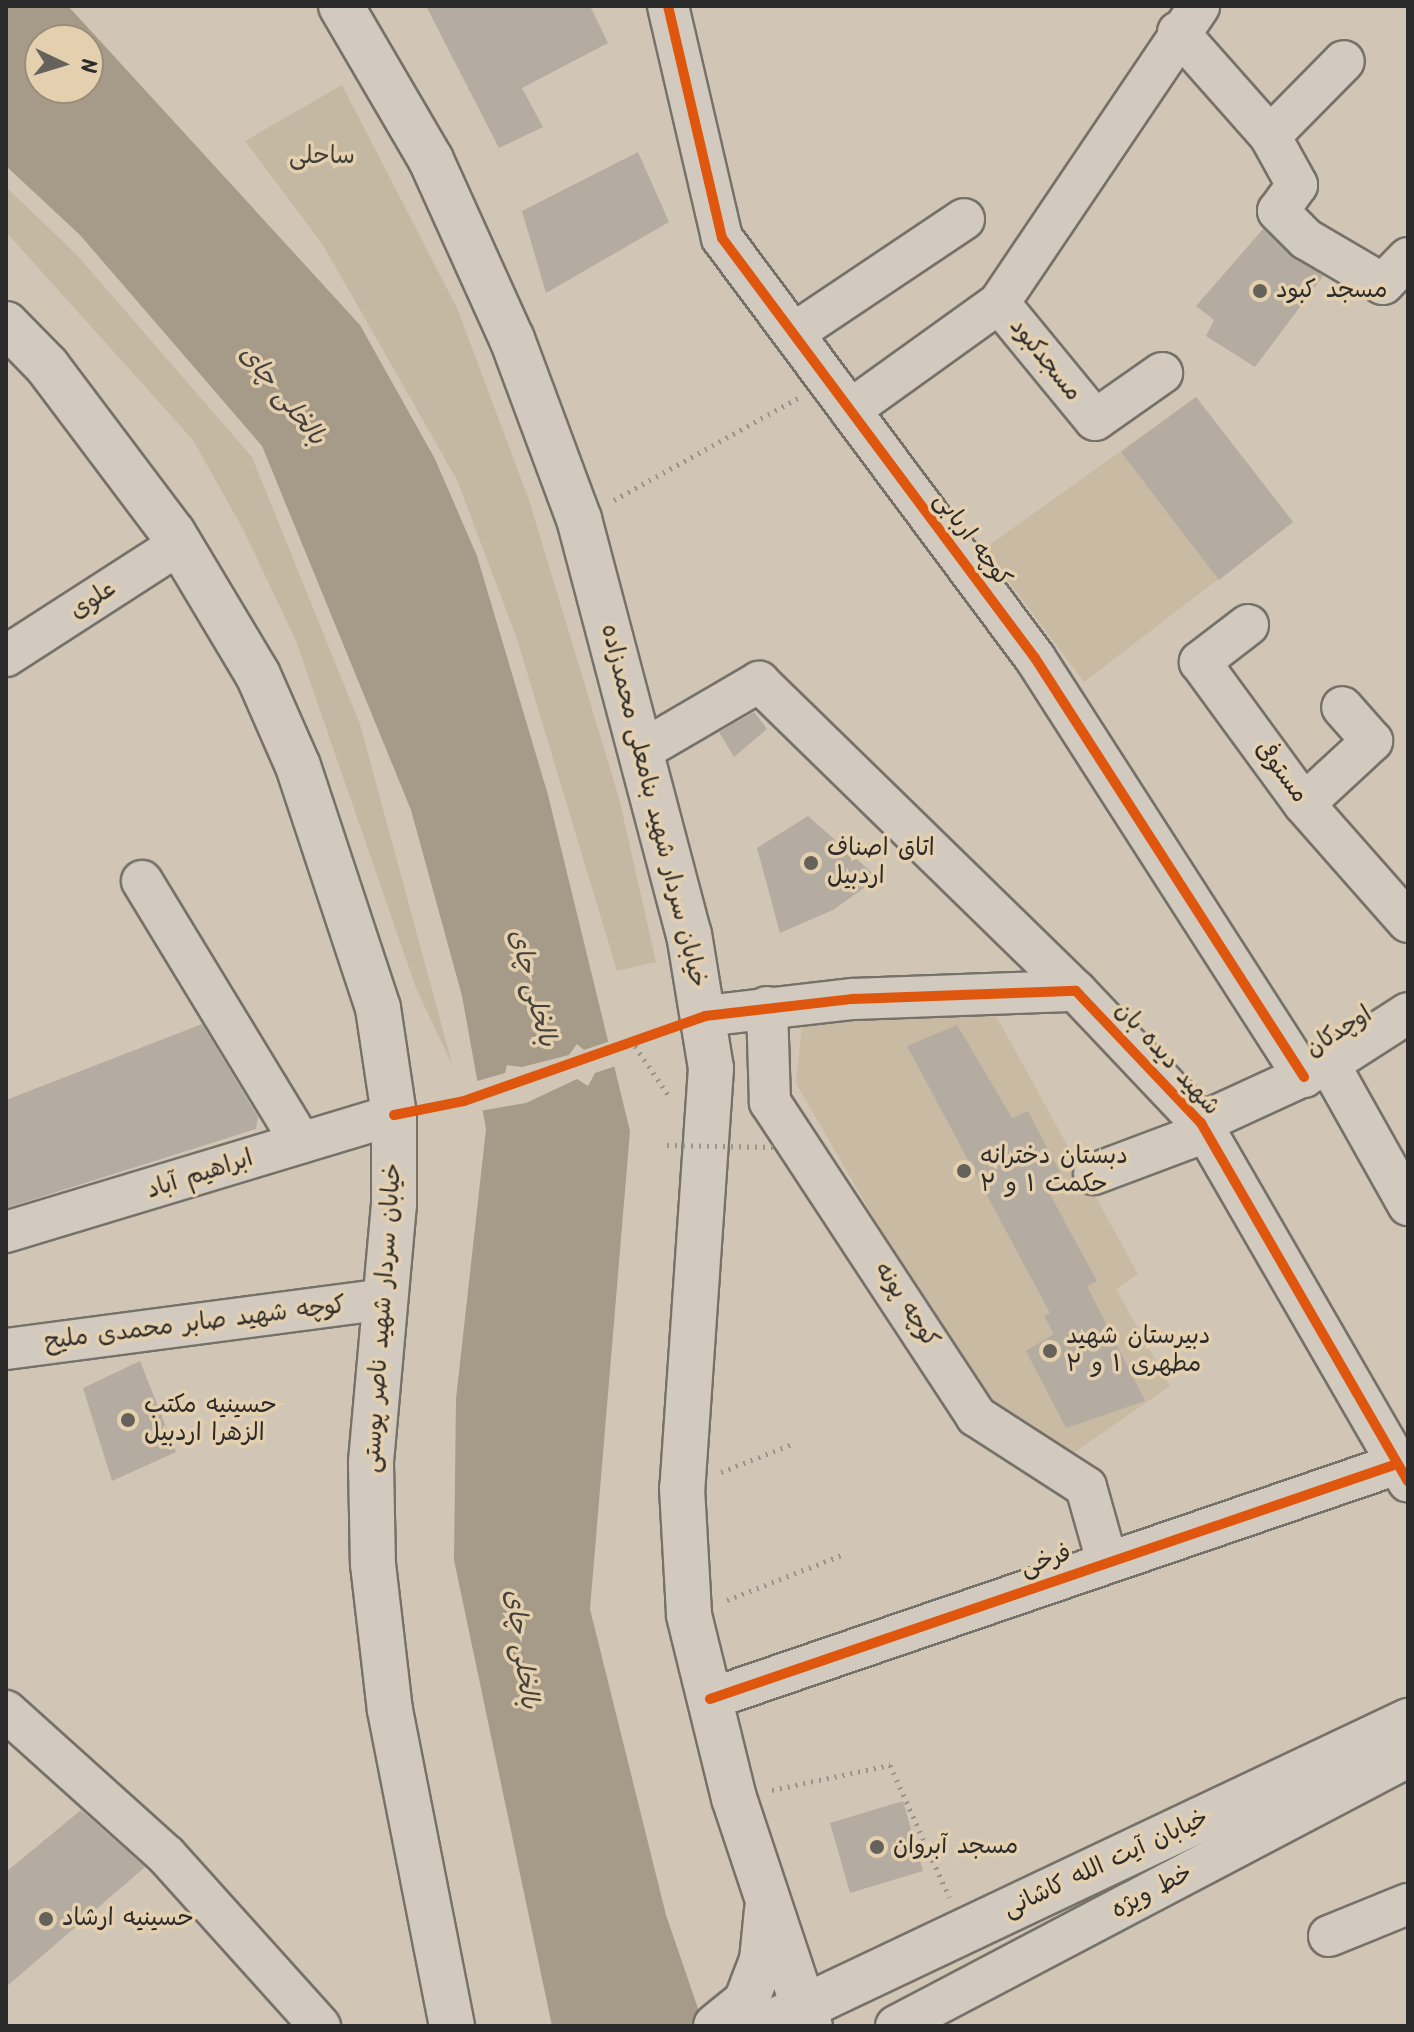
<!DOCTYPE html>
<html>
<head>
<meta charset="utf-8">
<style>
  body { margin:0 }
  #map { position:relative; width:1414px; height:2032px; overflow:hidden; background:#d1c6b5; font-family:Kalam,"Playpen Sans Arabic",sans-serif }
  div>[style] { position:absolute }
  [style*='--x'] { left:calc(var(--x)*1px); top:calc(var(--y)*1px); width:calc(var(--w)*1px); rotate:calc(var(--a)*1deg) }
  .built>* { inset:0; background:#c8baa3 }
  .green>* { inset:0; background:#c5b8a2 }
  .water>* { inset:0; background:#a69b89 }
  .pier>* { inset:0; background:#d1c6b5 }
  .building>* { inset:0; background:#b4aca1 }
  .path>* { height:5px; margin-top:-2.5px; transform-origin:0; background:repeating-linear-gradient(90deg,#9a948b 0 2px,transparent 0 8px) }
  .roads { filter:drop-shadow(2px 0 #767169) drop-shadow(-2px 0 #767169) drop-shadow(0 2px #767169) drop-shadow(0 -2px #767169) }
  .minor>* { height:40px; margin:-20px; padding:0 20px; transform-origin:20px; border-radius:20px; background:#d2cabe }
  .major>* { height:44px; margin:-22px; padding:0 22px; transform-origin:22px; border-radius:22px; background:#d2cabe }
  .path-bridge>* { height:5px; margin-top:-2.5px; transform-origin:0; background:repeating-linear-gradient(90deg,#9a948b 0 2px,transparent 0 8px) }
  .cycleway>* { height:10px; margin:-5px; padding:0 5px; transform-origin:5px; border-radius:5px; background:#df570e }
  .dots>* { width:22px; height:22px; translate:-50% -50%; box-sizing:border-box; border:4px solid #e4d0ae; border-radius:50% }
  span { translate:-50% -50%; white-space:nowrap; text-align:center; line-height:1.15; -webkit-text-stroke:7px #e4d0ae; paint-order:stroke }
  .park-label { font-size:24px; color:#413e3a }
  .poi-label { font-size:24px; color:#2b2b2b }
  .left { translate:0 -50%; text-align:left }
  .street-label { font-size:24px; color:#2b2b2b }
  .water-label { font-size:26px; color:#45423e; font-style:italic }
  .frame { position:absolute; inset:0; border:8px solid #2b2b2b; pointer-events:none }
  .north { position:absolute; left:24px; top:24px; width:80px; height:80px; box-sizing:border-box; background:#e4d0ae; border:2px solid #9a8e7a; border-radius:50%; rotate:94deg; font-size:22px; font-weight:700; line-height:32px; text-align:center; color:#2b2b2b }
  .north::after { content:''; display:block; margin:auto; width:28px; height:36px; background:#65615b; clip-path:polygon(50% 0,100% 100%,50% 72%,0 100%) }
</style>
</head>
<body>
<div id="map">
  <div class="built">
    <i style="clip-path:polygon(1196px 397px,1293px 522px,1084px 682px,984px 549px)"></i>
    <i style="clip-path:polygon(994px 1012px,1138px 1274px,1116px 1289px,1170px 1386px,1072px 1454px,982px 1406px,796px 1083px,803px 1015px)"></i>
  </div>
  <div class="green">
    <i style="clip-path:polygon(342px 85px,457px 308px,529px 500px,619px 798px,656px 962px,617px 971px,517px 639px,457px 480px,323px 245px,245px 141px)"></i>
    <i style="clip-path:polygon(6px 187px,76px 254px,252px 457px,360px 724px,453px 1067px,416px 988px,296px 641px,244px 531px,193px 440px,6px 232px)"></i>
  </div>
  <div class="water">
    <i style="clip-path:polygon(evenodd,6px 6px,69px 7px,360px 325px,435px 459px,477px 556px,548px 795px,630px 1131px,590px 1609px,666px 1915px,704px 2026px,552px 2026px,454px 1560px,456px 1399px,486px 1129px,462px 996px,411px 810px,262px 446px,80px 235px,6px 166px,6px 6px,40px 40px,88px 40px,88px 88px,40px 88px,40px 40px)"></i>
  </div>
  <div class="pier">
    <i style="clip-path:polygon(616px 1039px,622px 1064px,595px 1073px,588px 1086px,577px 1079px,526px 1103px,479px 1111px,474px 1082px,505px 1073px,507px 1065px,522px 1067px,569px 1055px,577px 1044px,584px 1050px)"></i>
  </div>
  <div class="building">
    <i style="clip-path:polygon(426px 6px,590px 6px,608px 43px,522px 88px,543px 127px,499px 148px)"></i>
    <i style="clip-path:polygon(638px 152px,669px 222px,546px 293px,522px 211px)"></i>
    <i style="clip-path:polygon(1263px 229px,1323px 276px,1255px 367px,1206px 336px,1214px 320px,1196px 306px)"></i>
    <i style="clip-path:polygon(1196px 397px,1293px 522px,1219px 580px,1121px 452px)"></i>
    <i style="clip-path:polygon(754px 712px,767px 729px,734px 757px,719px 732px)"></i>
    <i style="clip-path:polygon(808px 816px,878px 878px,833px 910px,780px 933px,757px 848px)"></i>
    <i style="clip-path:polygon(202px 1024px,258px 1117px,256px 1129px,6px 1208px,6px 1100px)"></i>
    <i style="clip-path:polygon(957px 1025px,1012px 1118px,1028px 1111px,1063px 1178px,1046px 1187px,1097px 1281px,1087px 1286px,1145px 1401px,1066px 1428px,1026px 1351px,1054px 1334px,1044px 1316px,1050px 1313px,907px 1046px)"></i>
    <i style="clip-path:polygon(140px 1361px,176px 1452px,112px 1481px,83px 1388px)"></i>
    <i style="clip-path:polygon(903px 1801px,923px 1871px,850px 1893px,830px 1823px)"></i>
    <i style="clip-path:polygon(81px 1810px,145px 1867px,6px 1987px,6px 1872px)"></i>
  </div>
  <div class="path">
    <i style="--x:614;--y:500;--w:210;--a:-29"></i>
    <i style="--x:635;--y:1046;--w:60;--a:55.8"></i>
    <i style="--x:721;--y:1472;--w:79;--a:-21.4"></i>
    <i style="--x:727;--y:1600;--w:123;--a:-21.4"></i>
    <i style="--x:772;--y:1790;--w:121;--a:-12"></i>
    <i style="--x:890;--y:1765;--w:145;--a:65.9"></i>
  </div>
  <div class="roads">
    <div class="minor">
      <i style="--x:668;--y:6;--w:238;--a:76.9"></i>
      <i style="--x:722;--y:238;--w:524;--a:53.31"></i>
      <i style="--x:1035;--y:658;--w:498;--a:57.3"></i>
      <i style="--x:1178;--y:32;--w:139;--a:48.5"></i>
      <i style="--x:1270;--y:136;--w:56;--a:61.1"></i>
      <i style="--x:1297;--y:185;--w:32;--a:126"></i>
      <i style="--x:1278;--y:211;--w:40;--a:45"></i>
      <i style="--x:1306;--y:239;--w:89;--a:30.3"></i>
      <i style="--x:1383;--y:284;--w:36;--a:-46"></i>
      <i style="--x:1270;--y:136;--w:105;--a:-45.4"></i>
      <i style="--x:999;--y:303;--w:358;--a:-56"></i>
      <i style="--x:797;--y:331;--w:201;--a:-33.8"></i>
      <i style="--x:850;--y:410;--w:183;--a:-35.7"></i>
      <i style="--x:999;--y:303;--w:151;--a:50.6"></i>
      <i style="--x:1095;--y:420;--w:82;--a:-35"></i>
      <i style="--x:1248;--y:625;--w:61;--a:142.4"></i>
      <i style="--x:1200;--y:662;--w:176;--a:53.8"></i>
      <i style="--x:1304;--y:804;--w:157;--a:48.6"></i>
      <i style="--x:6;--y:656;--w:207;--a:-32.8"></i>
      <i style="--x:641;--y:751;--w:137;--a:-30.3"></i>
      <i style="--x:759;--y:682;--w:443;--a:44.3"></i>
      <i style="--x:1304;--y:804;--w:93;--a:-42.8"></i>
      <i style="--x:1372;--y:741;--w:45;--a:-131.4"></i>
      <i style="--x:142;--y:881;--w:306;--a:58.7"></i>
      <i style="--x:767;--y:1007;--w:95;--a:88.2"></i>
      <i style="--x:770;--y:1102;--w:376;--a:56.7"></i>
      <i style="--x:976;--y:1416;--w:131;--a:32.8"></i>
      <i style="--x:1086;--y:1487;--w:77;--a:74.2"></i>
      <i style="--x:705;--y:1016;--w:149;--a:-6.6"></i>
      <i style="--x:853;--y:999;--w:223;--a:-2.1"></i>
      <i style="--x:1076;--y:991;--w:182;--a:46.6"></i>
      <i style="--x:1201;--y:1123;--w:414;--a:60"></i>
      <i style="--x:1329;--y:1064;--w:162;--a:60.7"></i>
      <i style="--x:1201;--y:1123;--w:141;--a:-24.7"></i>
      <i style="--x:1329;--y:1064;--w:94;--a:-32.8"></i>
      <i style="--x:1094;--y:1174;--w:120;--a:-20.6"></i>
      <i style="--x:6;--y:1232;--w:405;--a:-16.8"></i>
      <i style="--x:6;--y:1349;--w:381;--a:-7.5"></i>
      <i style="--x:710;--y:1699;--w:726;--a:-18.88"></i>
      <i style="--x:6;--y:1711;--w:215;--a:42"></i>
      <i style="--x:166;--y:1855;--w:230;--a:48"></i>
      <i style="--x:1329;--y:1936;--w:85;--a:-22.1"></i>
      <i style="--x:896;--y:2026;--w:578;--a:-27.72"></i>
    </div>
    <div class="major">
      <i style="--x:341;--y:6;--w:178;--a:59.7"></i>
      <i style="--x:431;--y:160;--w:196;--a:65.7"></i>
      <i style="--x:512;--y:339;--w:192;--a:69.6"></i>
      <i style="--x:579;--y:519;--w:429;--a:75.2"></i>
      <i style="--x:689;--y:934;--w:136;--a:80.7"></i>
      <i style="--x:711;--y:1068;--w:421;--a:93.9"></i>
      <i style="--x:682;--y:1488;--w:127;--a:86.8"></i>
      <i style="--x:689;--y:1615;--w:188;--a:76.2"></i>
      <i style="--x:734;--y:1798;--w:240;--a:71.6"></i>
      <i style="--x:6;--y:324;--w:59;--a:45.7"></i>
      <i style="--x:47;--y:366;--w:209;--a:53"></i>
      <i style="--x:173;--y:533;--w:165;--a:59.1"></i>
      <i style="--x:258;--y:675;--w:99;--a:66.3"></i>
      <i style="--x:298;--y:766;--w:255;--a:71.7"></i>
      <i style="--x:378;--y:1008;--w:108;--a:81.5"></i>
      <i style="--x:394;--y:1115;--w:89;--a:90"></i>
      <i style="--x:394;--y:1204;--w:260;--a:95.1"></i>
      <i style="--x:371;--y:1463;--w:101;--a:88.9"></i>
      <i style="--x:373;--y:1564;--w:147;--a:83.4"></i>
      <i style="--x:390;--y:1710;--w:322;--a:78.9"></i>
      <i style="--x:716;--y:2026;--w:38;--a:-39"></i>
      <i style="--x:746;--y:2002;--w:45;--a:-69.1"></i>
      <i style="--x:762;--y:1960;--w:50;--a:-84.3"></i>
      <i style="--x:764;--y:2026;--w:713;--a:-25.34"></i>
    </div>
  </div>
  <div class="path-bridge">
    <i style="--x:667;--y:1145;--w:108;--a:1.1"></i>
  </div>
  <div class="cycleway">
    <i style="--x:668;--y:6;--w:238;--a:76.9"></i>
    <i style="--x:722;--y:238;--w:524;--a:53.31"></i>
    <i style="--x:1035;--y:658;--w:498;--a:57.3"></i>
    <i style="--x:394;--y:1115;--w:71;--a:-11.3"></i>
    <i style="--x:464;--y:1101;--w:256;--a:-19.4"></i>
    <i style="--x:705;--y:1016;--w:149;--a:-6.6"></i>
    <i style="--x:853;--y:999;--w:223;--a:-2.1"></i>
    <i style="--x:1076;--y:991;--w:182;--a:46.6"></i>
    <i style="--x:1201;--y:1123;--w:414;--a:60"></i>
    <i style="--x:710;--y:1699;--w:726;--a:-18.88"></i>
  </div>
  <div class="dots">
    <i style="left:1260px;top:291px;background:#65615b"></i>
    <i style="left:811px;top:863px;background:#65615b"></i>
    <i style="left:964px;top:1171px;background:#65615b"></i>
    <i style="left:1050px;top:1351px;background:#65615b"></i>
    <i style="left:128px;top:1420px;background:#65615b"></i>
    <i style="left:877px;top:1847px;background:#65615b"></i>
    <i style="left:46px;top:1919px;background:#65615b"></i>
  </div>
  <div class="park-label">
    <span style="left:322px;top:157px">ساحلی</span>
  </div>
  <div class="poi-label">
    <span class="left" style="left:1276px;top:291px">مسجد کبود</span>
    <span class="left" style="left:827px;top:863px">اتاق اصناف<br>اردبیل</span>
    <span class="left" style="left:980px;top:1171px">دبستان دخترانه<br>حکمت ۱ و ۲</span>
    <span class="left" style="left:1066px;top:1351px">دبیرستان شهید<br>مطهری ۱ و ۲</span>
    <span class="left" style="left:144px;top:1420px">حسینیه مکتب<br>الزهرا اردبیل</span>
    <span class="left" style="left:893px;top:1847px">مسجد آبروان</span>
    <span class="left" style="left:62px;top:1919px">حسینیه ارشاد</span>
  </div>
  <div class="street-label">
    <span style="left:1045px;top:360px;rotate:51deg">مسجدکبود</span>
    <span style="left:972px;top:540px;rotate:53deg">کوچه اربابی</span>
    <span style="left:93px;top:600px;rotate:-33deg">علوی</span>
    <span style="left:1281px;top:772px;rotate:53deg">مستوفی</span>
    <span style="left:653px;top:806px;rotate:76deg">خیابان سردار شهید بنامعلی محمدزاده</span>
    <span style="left:1339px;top:1032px;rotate:-32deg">اوچدکان</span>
    <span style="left:1167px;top:1059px;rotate:48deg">شهید دیده بان</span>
    <span style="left:200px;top:1175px;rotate:-18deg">ابراهیم آباد</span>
    <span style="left:906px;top:1305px;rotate:57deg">کوچه پونه</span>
    <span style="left:383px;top:1318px;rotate:-86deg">خیابان سردار شهید ناصر پوستی</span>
    <span style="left:195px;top:1324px;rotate:-7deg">کوچه شهید صابر محمدی ملیح</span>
    <span style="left:1046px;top:1561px;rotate:-19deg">فرخی</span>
    <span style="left:1106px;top:1864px;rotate:-25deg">خیابان آیت الله کاشانی</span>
    <span style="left:1152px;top:1892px;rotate:-28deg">خط ویژه</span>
  </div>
  <div class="water-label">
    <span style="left:281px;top:396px;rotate:51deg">بالخلی چای</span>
    <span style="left:531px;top:988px;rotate:75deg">بالخلی چای</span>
    <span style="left:520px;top:1649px;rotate:82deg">بالخلی چای</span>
  </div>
  <div class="frame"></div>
  <div class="north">N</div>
</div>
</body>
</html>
